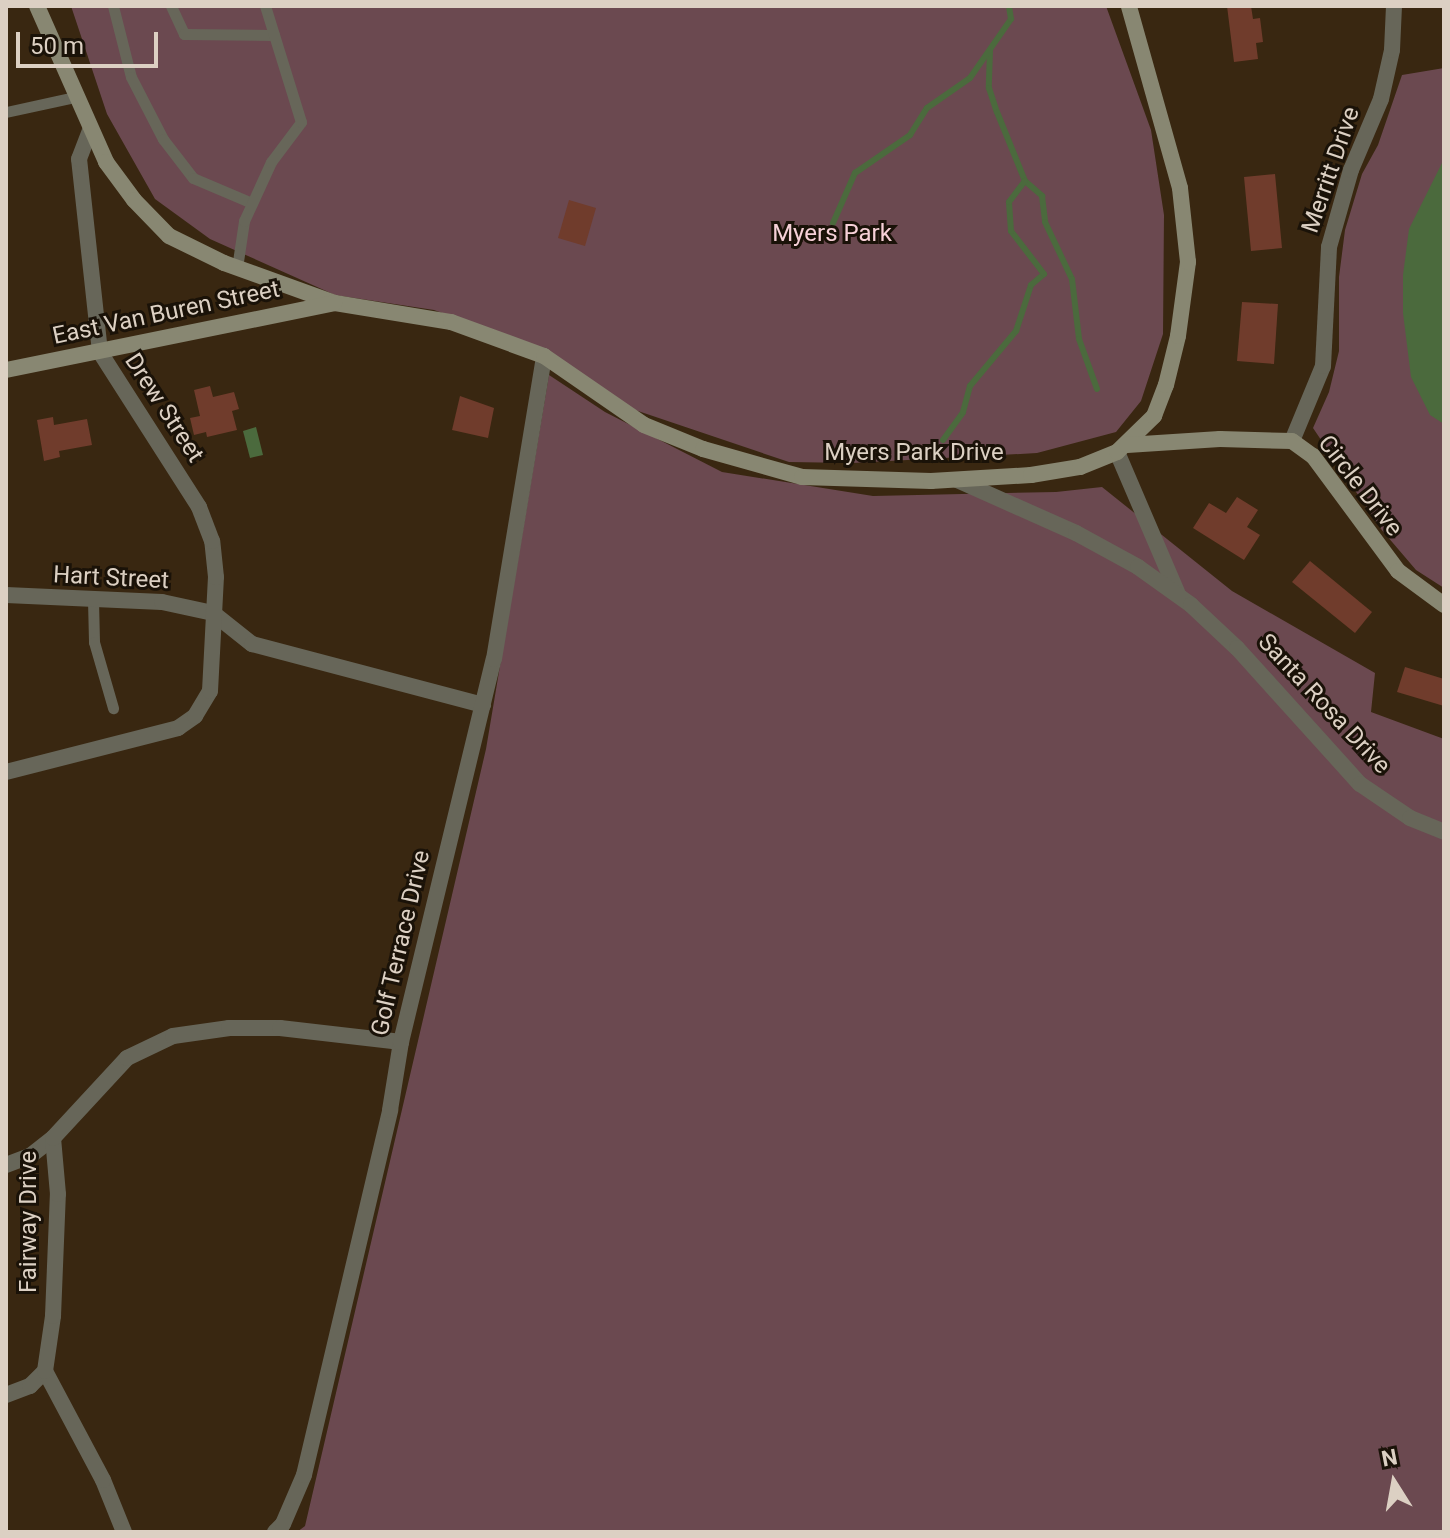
<!DOCTYPE html>
<html>
<head>
<meta charset="utf-8">
<style>
  body { margin:0 }
  #map { position:relative; width:1450px; height:1538px; overflow:hidden; background:#392711; font-family:Roboto,sans-serif }
  div>[style] { position:absolute }
  [style*='--x'] { left:calc(var(--x)*1px); top:calc(var(--y)*1px); width:calc(var(--w)*1px); rotate:calc(var(--a)*1deg) }
  .green>* { inset:0; background:#6b4950 }
  .water>* { inset:0; background:#4b6a3d }
  .stream>* { height:6px; margin:-3px; padding:0 3px; transform-origin:3px; border-radius:3px; background:#4b6a3d }
  .building>* { inset:0; background:#703c2c }
  .lane>* { height:11px; margin:-5.5px; padding:0 5.5px; transform-origin:5.5px; border-radius:5.5px; background:#676659 }
  .street>* { height:16px; margin:-8px; padding:0 8px; transform-origin:8px; border-radius:8px; background:#676659 }
  .secondary>* { height:16px; margin:-8px; padding:0 8px; transform-origin:8px; border-radius:8px; background:#888772 }
  span { translate:-50% -50%; white-space:nowrap; text-align:center; line-height:1.15; -webkit-text-stroke:6px #1a1208; paint-order:stroke }
  .street-label { font-size:24px; color:#dcd0c3 }
  .park-label { font-size:24px; color:#f6d0d7 }
  .frame { position:absolute; inset:0; border:8px solid #dcd0c3; pointer-events:none }
  .north { position:absolute; left:1354px; top:1442px; width:80px; height:80px; -webkit-text-stroke:6px #1a1208; paint-order:stroke; rotate:349deg; font-size:22px; font-weight:700; line-height:32px; text-align:center; color:#dcd0c3 }
  .north::after { content:''; display:block; margin:auto; width:28px; height:36px; background:#dcd0c3; clip-path:polygon(50% 0,100% 100%,50% 72%,0 100%) }
  .scale { position:absolute; left:16px; top:32px; width:142px; height:36px; box-sizing:border-box; border:4px solid #dcd0c3; border-top:0; padding-left:10px; font-size:24px; line-height:28px; white-space:nowrap; color:#dcd0c3; -webkit-text-stroke:6px #1a1208; paint-order:stroke }
</style>
</head>
<body>
<div id="map">
  <div class="green">
    <i style="clip-path:polygon(71px 6px,1106px 6px,1151px 130px,1164px 215px,1163px 334px,1141px 401px,1116px 432px,1037px 453px,852px 463px,789px 462px,635px 410px,510px 338px,434px 310px,335px 295px,210px 239px,155px 199px,107px 114px)"></i>
    <i style="clip-path:polygon(1444px 68px,1444px 588px,1416px 570px,1381px 529px,1313px 428px,1329px 392px,1339px 351px,1339px 277px,1345px 230px,1362px 174px,1378px 145px,1402px 75px)"></i>
    <i style="clip-path:polygon(549px 375px,605px 412px,722px 472px,873px 496px,1056px 492px,1102px 487px,1232px 591px,1375px 673px,1371px 712px,1444px 739px,1444px 1532px,297px 1532px,305px 1526px,486px 749px)"></i>
  </div>
  <div class="water">
    <i style="clip-path:polygon(1444px 159px,1444px 424px,1430px 415px,1411px 377px,1403px 313px,1403px 275px,1409px 229px)"></i>
    <i style="clip-path:polygon(256px 427px,263px 455px,250px 458px,243px 431px)"></i>
  </div>
  <div class="stream">
    <i style="--x:990;--y:51;--w:37;--a:92"></i>
    <i style="--x:989;--y:88;--w:25;--a:72"></i>
    <i style="--x:997;--y:112;--w:74;--a:67.9"></i>
    <i style="--x:1025;--y:181;--w:23;--a:41"></i>
    <i style="--x:1042;--y:196;--w:26;--a:83"></i>
    <i style="--x:1045;--y:222;--w:63;--a:64.7"></i>
    <i style="--x:1072;--y:279;--w:60;--a:83.3"></i>
    <i style="--x:1079;--y:339;--w:53;--a:70.2"></i>
    <i style="--x:833;--y:223;--w:55;--a:-66.3"></i>
    <i style="--x:855;--y:173;--w:67;--a:-34.6"></i>
    <i style="--x:910;--y:135;--w:32;--a:-58"></i>
    <i style="--x:927;--y:108;--w:52;--a:-34.9"></i>
    <i style="--x:970;--y:78;--w:72;--a:-55.2"></i>
    <i style="--x:1011;--y:19;--w:13;--a:-99"></i>
    <i style="--x:943;--y:440;--w:34;--a:-54"></i>
    <i style="--x:963;--y:412;--w:27;--a:-75"></i>
    <i style="--x:970;--y:386;--w:72;--a:-50.1"></i>
    <i style="--x:1016;--y:331;--w:48;--a:-71.9"></i>
    <i style="--x:1031;--y:285;--w:17;--a:-40"></i>
    <i style="--x:1044;--y:274;--w:54;--a:-127.5"></i>
    <i style="--x:1011;--y:231;--w:29;--a:-94"></i>
    <i style="--x:1009;--y:202;--w:26;--a:-53"></i>
  </div>
  <div class="building">
    <i style="clip-path:polygon(1227px 6px,1251px 6px,1253px 19px,1260px 18px,1263px 42px,1256px 43px,1258px 59px,1234px 62px)"></i>
    <i style="clip-path:polygon(1275px 174px,1282px 248px,1251px 251px,1244px 177px)"></i>
    <i style="clip-path:polygon(569px 200px,596px 208px,585px 246px,558px 238px)"></i>
    <i style="clip-path:polygon(1242px 302px,1278px 304px,1274px 364px,1237px 361px)"></i>
    <i style="clip-path:polygon(210px 386px,213px 397px,234px 392px,239px 409px,232px 411px,237px 430px,207px 437px,206px 432px,194px 435px,190px 418px,200px 416px,194px 390px)"></i>
    <i style="clip-path:polygon(460px 396px,494px 408px,488px 438px,452px 430px)"></i>
    <i style="clip-path:polygon(53px 417px,54px 425px,87px 419px,92px 445px,59px 451px,60px 457px,44px 461px,37px 420px)"></i>
    <i style="clip-path:polygon(1237px 497px,1258px 510px,1247px 527px,1260px 535px,1244px 560px,1193px 528px,1209px 503px,1226px 513px)"></i>
    <i style="clip-path:polygon(1310px 561px,1372px 612px,1355px 633px,1292px 582px)"></i>
    <i style="clip-path:polygon(1405px 667px,1444px 679px,1444px 706px,1397px 692px)"></i>
  </div>
  <div class="lane">
    <i style="--x:113;--y:6;--w:73;--a:75.8"></i>
    <i style="--x:131;--y:77;--w:70;--a:62.7"></i>
    <i style="--x:163;--y:139;--w:49;--a:52.4"></i>
    <i style="--x:193;--y:178;--w:64;--a:23"></i>
    <i style="--x:171;--y:6;--w:31;--a:65"></i>
    <i style="--x:184;--y:34;--w:90;--a:0.6"></i>
    <i style="--x:6;--y:112;--w:71;--a:-12.3"></i>
    <i style="--x:237;--y:268;--w:48;--a:-81.5"></i>
    <i style="--x:244;--y:221;--w:65;--a:-65.4"></i>
    <i style="--x:271;--y:162;--w:50;--a:-53.1"></i>
    <i style="--x:301;--y:122;--w:121;--a:-107.2"></i>
    <i style="--x:93;--y:600;--w:42;--a:88.6"></i>
    <i style="--x:94;--y:642;--w:69;--a:73.9"></i>
  </div>
  <div class="street">
    <i style="--x:1292;--y:441;--w:81;--a:-67.5"></i>
    <i style="--x:1323;--y:366;--w:119;--a:-87.1"></i>
    <i style="--x:1329;--y:247;--w:80;--a:-74.1"></i>
    <i style="--x:1351;--y:170;--w:77;--a:-67.1"></i>
    <i style="--x:1381;--y:99;--w:50;--a:-77.3"></i>
    <i style="--x:1392;--y:50;--w:44;--a:-87.4"></i>
    <i style="--x:1117;--y:452;--w:155;--a:66.8"></i>
    <i style="--x:957;--y:480;--w:130;--a:24"></i>
    <i style="--x:1076;--y:533;--w:71;--a:28.7"></i>
    <i style="--x:1138;--y:567;--w:65;--a:35.6"></i>
    <i style="--x:1191;--y:605;--w:63;--a:43.1"></i>
    <i style="--x:1237;--y:648;--w:183;--a:47.9"></i>
    <i style="--x:1360;--y:784;--w:60;--a:34.2"></i>
    <i style="--x:1410;--y:818;--w:37;--a:22"></i>
    <i style="--x:6;--y:595;--w:156;--a:2.6"></i>
    <i style="--x:162;--y:602;--w:52;--a:12.2"></i>
    <i style="--x:213;--y:613;--w:50;--a:38.5"></i>
    <i style="--x:252;--y:644;--w:239;--a:14.8"></i>
    <i style="--x:6;--y:772;--w:178;--a:-14.3"></i>
    <i style="--x:178;--y:728;--w:21;--a:-35"></i>
    <i style="--x:195;--y:716;--w:29;--a:-59"></i>
    <i style="--x:210;--y:691;--w:114;--a:-87"></i>
    <i style="--x:216;--y:577;--w:36;--a:-96"></i>
    <i style="--x:212;--y:541;--w:36;--a:-111"></i>
    <i style="--x:199;--y:507;--w:184;--a:-122.6"></i>
    <i style="--x:100;--y:352;--w:194;--a:-96.2"></i>
    <i style="--x:79;--y:159;--w:30;--a:-69"></i>
    <i style="--x:6;--y:1165;--w:26;--a:-21"></i>
    <i style="--x:30;--y:1156;--w:29;--a:-38"></i>
    <i style="--x:6;--y:1395;--w:26;--a:-21"></i>
    <i style="--x:30;--y:1386;--w:21;--a:-45"></i>
    <i style="--x:124;--y:1532;--w:56;--a:-112"></i>
    <i style="--x:103;--y:1480;--w:123;--a:-118"></i>
    <i style="--x:45;--y:1371;--w:56;--a:-81.7"></i>
    <i style="--x:53;--y:1316;--w:122;--a:-87.7"></i>
    <i style="--x:58;--y:1194;--w:56;--a:-95.1"></i>
    <i style="--x:53;--y:1138;--w:109;--a:-47.2"></i>
    <i style="--x:127;--y:1058;--w:51;--a:-25.6"></i>
    <i style="--x:173;--y:1036;--w:57;--a:-8.1"></i>
    <i style="--x:229;--y:1028;--w:51;--a:0"></i>
    <i style="--x:280;--y:1028;--w:122;--a:6.6"></i>
    <i style="--x:275;--y:1532;--w:11;--a:-45"></i>
    <i style="--x:283;--y:1524;--w:53;--a:-66.8"></i>
    <i style="--x:304;--y:1475;--w:375;--a:-76.7"></i>
    <i style="--x:390;--y:1110;--w:69;--a:-80.8"></i>
    <i style="--x:401;--y:1042;--w:394;--a:-76.4"></i>
    <i style="--x:494;--y:659;--w:307;--a:-80.6"></i>
  </div>
  <div class="secondary">
    <i style="--x:37;--y:6;--w:171;--a:66.1"></i>
    <i style="--x:106;--y:162;--w:47;--a:53.6"></i>
    <i style="--x:134;--y:200;--w:50;--a:45.8"></i>
    <i style="--x:169;--y:236;--w:61;--a:26.1"></i>
    <i style="--x:224;--y:263;--w:118;--a:19.8"></i>
    <i style="--x:335;--y:303;--w:118;--a:9.3"></i>
    <i style="--x:451;--y:322;--w:99;--a:20.1"></i>
    <i style="--x:544;--y:356;--w:121;--a:34.6"></i>
    <i style="--x:644;--y:425;--w:64;--a:22.1"></i>
    <i style="--x:703;--y:449;--w:103;--a:15.8"></i>
    <i style="--x:802;--y:477;--w:129;--a:1.8"></i>
    <i style="--x:931;--y:481;--w:100;--a:-3.4"></i>
    <i style="--x:1031;--y:475;--w:50;--a:-9.3"></i>
    <i style="--x:1080;--y:467;--w:40;--a:-22"></i>
    <i style="--x:1117;--y:452;--w:52;--a:-44.2"></i>
    <i style="--x:1154;--y:416;--w:33;--a:-69"></i>
    <i style="--x:1166;--y:385;--w:50;--a:-76.2"></i>
    <i style="--x:1178;--y:336;--w:75;--a:-82.3"></i>
    <i style="--x:1188;--y:262;--w:74;--a:-96.2"></i>
    <i style="--x:1180;--y:188;--w:189;--a:-105.7"></i>
    <i style="--x:6;--y:370;--w:335;--a:-11.5"></i>
    <i style="--x:1127;--y:445;--w:93;--a:-3.7"></i>
    <i style="--x:1220;--y:439;--w:72;--a:1.6"></i>
    <i style="--x:1292;--y:441;--w:26;--a:36"></i>
    <i style="--x:1313;--y:456;--w:143;--a:53.5"></i>
    <i style="--x:1398;--y:571;--w:57;--a:36.5"></i>
  </div>
  <div class="street-label">
    <span style="left:1331px;top:170px;rotate:-71deg">Merritt Drive</span>
    <span style="left:166px;top:313px;rotate:-12deg">East Van Buren Street</span>
    <span style="left:164px;top:408px;rotate:57deg">Drew Street</span>
    <span style="left:914px;top:453px">Myers Park Drive</span>
    <span style="left:1360px;top:486px;rotate:52deg">Circle Drive</span>
    <span style="left:111px;top:578px;rotate:3deg">Hart Street</span>
    <span style="left:1324px;top:704px;rotate:47deg">Santa Rosa Drive</span>
    <span style="left:401px;top:943px;rotate:-77deg">Golf Terrace Drive</span>
    <span style="left:29px;top:1222px;rotate:-90deg">Fairway Drive</span>
  </div>
  <div class="park-label">
    <span style="left:832px;top:234px">Myers Park</span>
  </div>
  <div class="frame"></div>
  <div class="north">N</div>
  <div class="scale">50 m</div>
</div>
</body>
</html>
